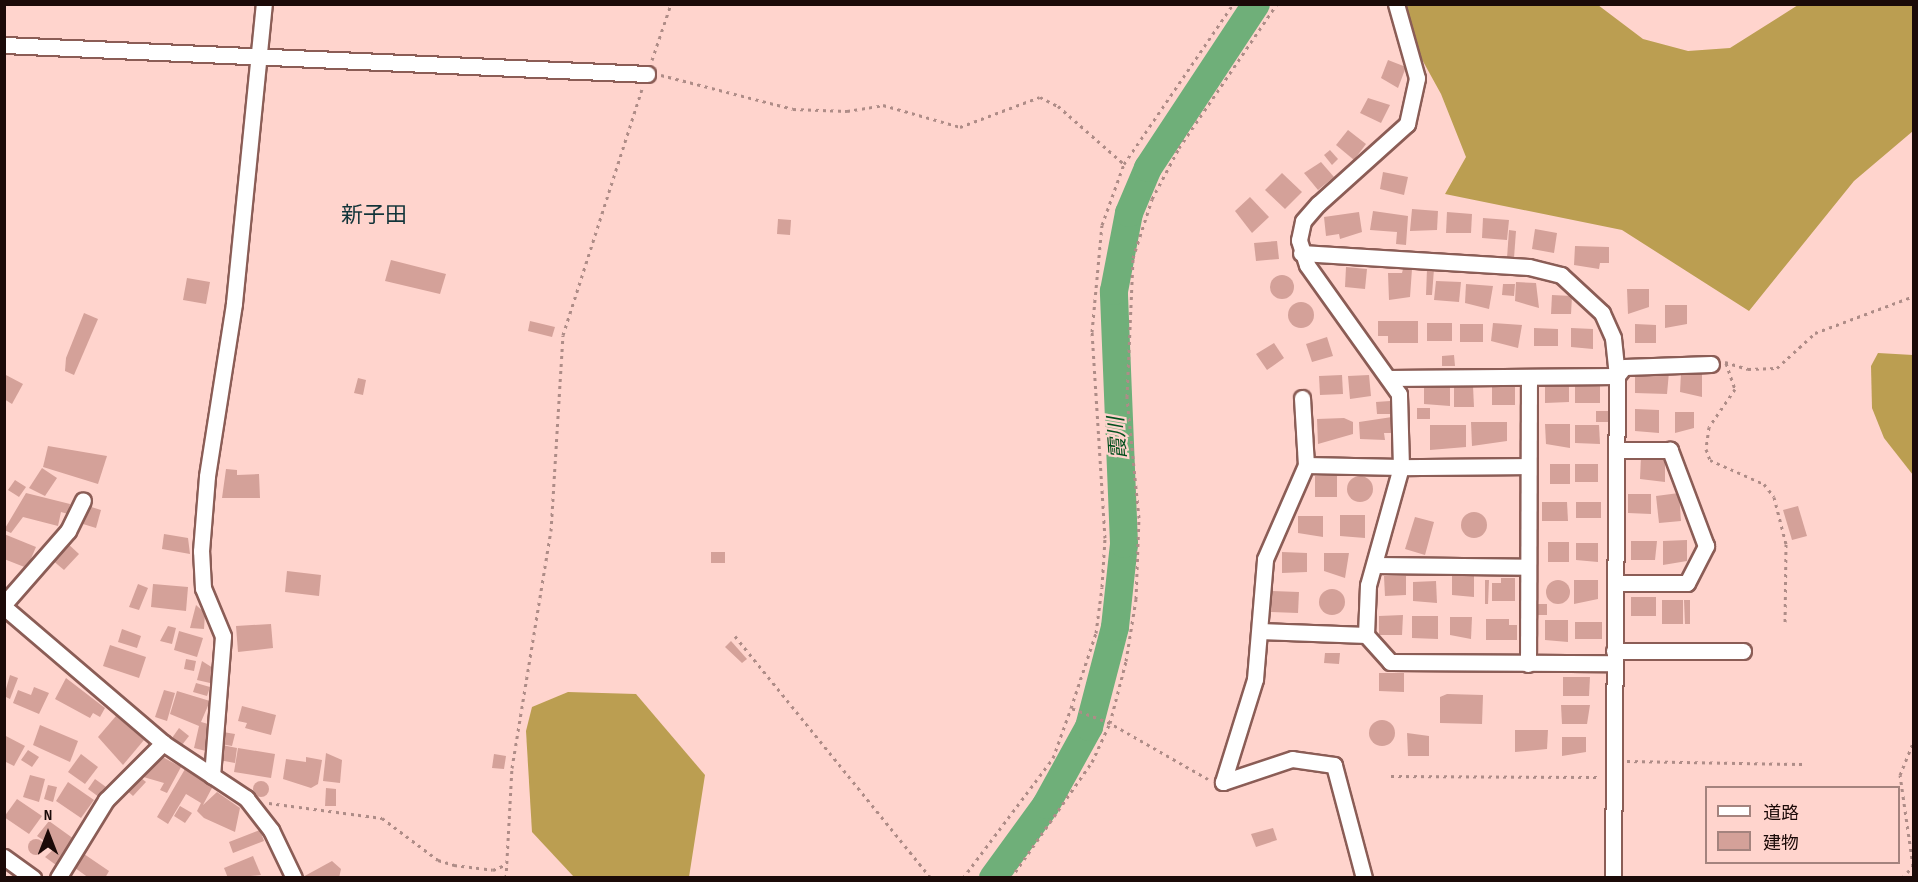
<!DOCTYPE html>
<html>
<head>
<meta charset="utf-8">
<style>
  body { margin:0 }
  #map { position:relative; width:1918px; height:882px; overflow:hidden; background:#ffd4cd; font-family:"Sofia Sans Condensed","Noto Sans JP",sans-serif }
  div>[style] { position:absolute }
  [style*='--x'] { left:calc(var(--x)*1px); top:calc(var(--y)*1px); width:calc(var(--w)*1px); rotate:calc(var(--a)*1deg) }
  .forest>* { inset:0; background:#bb9e51 }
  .river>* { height:28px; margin:-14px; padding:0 14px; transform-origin:14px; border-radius:14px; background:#6faf79 }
  .building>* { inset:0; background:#d4a199 }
  .round { border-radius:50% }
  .path>* { height:3px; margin-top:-1.5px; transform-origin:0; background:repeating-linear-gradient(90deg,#ae8c87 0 3px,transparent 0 7.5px) }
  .roads { filter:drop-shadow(2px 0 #8b5d56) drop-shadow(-2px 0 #8b5d56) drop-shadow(0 2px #8b5d56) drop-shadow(0 -2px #8b5d56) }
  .minor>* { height:15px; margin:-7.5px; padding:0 7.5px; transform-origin:7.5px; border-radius:7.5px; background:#fff }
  span { translate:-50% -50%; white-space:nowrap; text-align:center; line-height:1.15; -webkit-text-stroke:4.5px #ffd4cd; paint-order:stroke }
  .water-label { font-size:21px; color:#04501e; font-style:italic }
  .quarter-label { font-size:22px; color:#123439 }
  .frame { position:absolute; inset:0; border:6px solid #1b0a08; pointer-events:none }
  .legend { position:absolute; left:1705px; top:786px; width:195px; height:78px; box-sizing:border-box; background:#ffd4cd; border:2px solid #a4837e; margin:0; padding:8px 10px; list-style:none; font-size:18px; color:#1b0a08 }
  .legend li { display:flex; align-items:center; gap:12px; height:30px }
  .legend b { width:30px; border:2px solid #a4837e }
  .north { position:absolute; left:18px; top:804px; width:60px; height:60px; -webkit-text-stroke:4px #ffd4cd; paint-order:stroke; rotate:0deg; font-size:16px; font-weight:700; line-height:24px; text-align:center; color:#1b0a08 }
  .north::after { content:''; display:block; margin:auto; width:21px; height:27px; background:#1b0a08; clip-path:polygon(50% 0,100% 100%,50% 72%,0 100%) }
</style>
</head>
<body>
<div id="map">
  <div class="forest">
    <i style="clip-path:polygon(1392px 5px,1598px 5px,1643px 39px,1688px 51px,1730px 48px,1798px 5px,1913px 5px,1913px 131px,1854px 181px,1749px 311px,1622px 230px,1445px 194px,1466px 157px,1441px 94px)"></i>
    <i style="clip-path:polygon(1878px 353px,1913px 355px,1913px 475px,1884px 438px,1872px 408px,1871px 366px)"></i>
    <i style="clip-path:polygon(568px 692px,636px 694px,705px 775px,689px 877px,574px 877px,532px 832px,526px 731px,532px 707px)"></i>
  </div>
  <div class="river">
    <i style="--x:993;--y:878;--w:90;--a:-54"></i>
    <i style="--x:1046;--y:805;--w:89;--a:-61.1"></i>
    <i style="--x:1089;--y:727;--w:103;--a:-75.4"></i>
    <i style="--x:1115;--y:627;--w:83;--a:-83.8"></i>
    <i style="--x:1124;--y:544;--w:253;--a:-92.3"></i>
    <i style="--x:1114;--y:291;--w:79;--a:-79.1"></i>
    <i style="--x:1129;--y:213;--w:49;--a:-67.1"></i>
    <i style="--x:1148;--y:168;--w:196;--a:-56.6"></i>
  </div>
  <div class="building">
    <i style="clip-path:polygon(1388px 60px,1406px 67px,1398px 88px,1381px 78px)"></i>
    <i style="clip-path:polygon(1368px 98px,1390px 105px,1381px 123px,1360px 113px)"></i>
    <i style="clip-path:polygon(1348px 130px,1366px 144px,1354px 160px,1336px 145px)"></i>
    <i style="clip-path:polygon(1330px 150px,1338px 159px,1332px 165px,1324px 155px)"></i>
    <i style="clip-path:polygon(1321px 162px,1334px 177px,1318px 190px,1304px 173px)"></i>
    <i style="clip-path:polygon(1383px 172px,1408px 177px,1404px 195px,1380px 189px)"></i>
    <i style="clip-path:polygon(1282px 173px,1302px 192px,1285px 209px,1265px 190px)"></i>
    <i style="clip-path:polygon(1250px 197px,1269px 217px,1252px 233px,1235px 211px)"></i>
    <i style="clip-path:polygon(1412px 209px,1438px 211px,1437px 230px,1410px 231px)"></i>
    <i style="clip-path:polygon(1373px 211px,1408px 216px,1406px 245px,1396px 244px,1397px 232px,1370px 230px)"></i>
    <i style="clip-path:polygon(1359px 212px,1362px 232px,1340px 239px,1339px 234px,1326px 236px,1324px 217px)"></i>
    <i style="clip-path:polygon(1447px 212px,1472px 214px,1471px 233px,1446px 233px)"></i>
    <i style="clip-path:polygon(1483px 218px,1509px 220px,1507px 240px,1482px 238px)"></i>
    <i style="clip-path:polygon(778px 219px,791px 220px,790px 235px,777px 234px)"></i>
    <i style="clip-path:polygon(1535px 229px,1557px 233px,1554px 253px,1532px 249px)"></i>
    <i style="clip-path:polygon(1509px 230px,1516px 231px,1514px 258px,1507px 258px)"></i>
    <i style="clip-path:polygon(1277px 241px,1279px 259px,1256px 261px,1254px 243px)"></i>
    <i style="clip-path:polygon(1575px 246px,1609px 247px,1609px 263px,1600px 263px,1599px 269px,1574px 265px)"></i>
    <i style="clip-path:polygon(391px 260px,446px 274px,440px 294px,385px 281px)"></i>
    <i style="clip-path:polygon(1346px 267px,1367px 269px,1365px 289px,1345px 287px)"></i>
    <i style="clip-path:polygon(1403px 269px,1412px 269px,1410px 297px,1389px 300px,1388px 273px,1402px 273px)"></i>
    <i style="clip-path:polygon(1427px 269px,1434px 269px,1432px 295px,1426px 295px)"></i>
    <i class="round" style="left:1270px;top:275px;width:24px;height:24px"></i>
    <i style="clip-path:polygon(187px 278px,210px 282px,206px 304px,183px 300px)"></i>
    <i style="clip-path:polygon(1436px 281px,1461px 282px,1459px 302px,1434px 300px)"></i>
    <i style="clip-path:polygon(1516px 282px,1536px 283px,1539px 308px,1515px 301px)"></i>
    <i style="clip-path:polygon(1466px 284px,1493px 286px,1489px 309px,1465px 303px)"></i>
    <i style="clip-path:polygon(1503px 284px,1515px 284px,1514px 296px,1502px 295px)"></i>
    <i style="clip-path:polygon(1627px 289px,1649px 289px,1649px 307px,1628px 314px)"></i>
    <i style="clip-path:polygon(1552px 295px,1572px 296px,1571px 314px,1551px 314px)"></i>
    <i class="round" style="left:1288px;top:302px;width:26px;height:26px"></i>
    <i style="clip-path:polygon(1665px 305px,1687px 305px,1687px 324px,1665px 328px)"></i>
    <i style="clip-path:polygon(84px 313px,98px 319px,74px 375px,65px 371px,66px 358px)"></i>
    <i style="clip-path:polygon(530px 321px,555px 327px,552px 337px,528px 331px)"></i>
    <i style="clip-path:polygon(1378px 321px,1418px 321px,1418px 343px,1388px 343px,1388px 336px,1378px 336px)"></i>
    <i style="clip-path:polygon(1427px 323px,1452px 323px,1452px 341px,1427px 341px)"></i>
    <i style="clip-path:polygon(1493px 323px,1522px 325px,1518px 348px,1491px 341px)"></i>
    <i style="clip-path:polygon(1460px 324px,1483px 324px,1483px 342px,1460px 342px)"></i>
    <i style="clip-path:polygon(1635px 324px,1656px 325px,1656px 343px,1635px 343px)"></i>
    <i style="clip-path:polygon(1534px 328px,1558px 329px,1558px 346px,1534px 346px)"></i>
    <i style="clip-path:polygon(1571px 328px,1593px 329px,1593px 349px,1571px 347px)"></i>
    <i style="clip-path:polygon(1327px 337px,1333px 356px,1312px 362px,1306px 344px)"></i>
    <i style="clip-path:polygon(1274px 343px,1284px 358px,1267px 370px,1256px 354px)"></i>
    <i style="clip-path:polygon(1454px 355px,1455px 366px,1442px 366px,1442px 356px)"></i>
    <i style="clip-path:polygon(1635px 371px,1669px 372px,1667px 394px,1635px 393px)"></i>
    <i style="clip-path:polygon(1681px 373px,1702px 373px,1702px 397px,1680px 392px)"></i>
    <i style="clip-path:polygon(4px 374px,23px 384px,12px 404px,4px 399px)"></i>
    <i style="clip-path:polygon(1342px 375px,1343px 394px,1320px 395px,1319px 376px)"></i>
    <i style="clip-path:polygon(1369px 375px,1371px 396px,1350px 399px,1348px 376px)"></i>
    <i style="clip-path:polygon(358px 378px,366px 380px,363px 395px,354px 393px)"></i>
    <i style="clip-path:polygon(1450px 384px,1450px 406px,1424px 404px,1424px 385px)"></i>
    <i style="clip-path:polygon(1454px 386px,1473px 386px,1474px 407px,1454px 407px)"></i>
    <i style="clip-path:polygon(1492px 386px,1515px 386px,1515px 405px,1492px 405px)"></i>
    <i style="clip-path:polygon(1569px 386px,1569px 402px,1545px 403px,1545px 387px)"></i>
    <i style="clip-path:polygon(1575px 386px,1600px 386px,1600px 403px,1575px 403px)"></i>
    <i style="clip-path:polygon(1390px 401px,1390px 414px,1377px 414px,1376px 402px)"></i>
    <i style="clip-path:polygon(1417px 408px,1430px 408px,1430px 419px,1417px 419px)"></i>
    <i style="clip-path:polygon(1635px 409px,1659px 410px,1659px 433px,1635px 431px)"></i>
    <i style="clip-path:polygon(1596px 411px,1608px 411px,1608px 422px,1596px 422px)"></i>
    <i style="clip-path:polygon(1675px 412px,1694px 412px,1694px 428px,1675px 433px)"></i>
    <i style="clip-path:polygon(1392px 417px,1393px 433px,1384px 433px,1385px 440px,1360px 439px,1359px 422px)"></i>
    <i style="clip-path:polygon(1344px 418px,1353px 422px,1353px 434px,1318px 444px,1317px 419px)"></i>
    <i style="clip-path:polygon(1471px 422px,1507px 422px,1507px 441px,1472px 446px)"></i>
    <i style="clip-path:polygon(1545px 424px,1570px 424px,1570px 448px,1546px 444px)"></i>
    <i style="clip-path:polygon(1430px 425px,1466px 425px,1466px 447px,1430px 450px)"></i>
    <i style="clip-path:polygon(1575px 425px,1599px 425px,1600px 444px,1575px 443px)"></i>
    <i style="clip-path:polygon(48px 446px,107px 456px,98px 484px,43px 467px)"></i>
    <i style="clip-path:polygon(1641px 456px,1665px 457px,1665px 482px,1640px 479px)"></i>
    <i style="clip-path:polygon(1550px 464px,1570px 464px,1570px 484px,1550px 484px)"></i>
    <i style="clip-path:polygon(1575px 464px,1598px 464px,1598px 482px,1575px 482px)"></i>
    <i style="clip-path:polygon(42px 468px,57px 478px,45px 496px,29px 488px)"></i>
    <i style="clip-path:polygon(226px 469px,237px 470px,237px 475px,259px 474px,260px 498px,222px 498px)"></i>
    <i style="clip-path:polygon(1315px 476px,1337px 476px,1337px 497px,1315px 497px)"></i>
    <i class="round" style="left:1347px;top:476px;width:26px;height:26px"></i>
    <i style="clip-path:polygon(15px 480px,26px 487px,19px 497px,8px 490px)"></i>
    <i style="clip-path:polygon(26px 493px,70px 504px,68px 514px,61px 512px,58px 526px,23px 517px,11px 533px,4px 530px)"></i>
    <i style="clip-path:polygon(1679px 493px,1681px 521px,1659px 523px,1656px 496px)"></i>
    <i style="clip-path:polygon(1628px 494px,1651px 494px,1651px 514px,1628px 513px)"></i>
    <i style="clip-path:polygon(1542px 502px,1567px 502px,1568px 521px,1542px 521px)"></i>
    <i style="clip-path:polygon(1576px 502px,1601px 502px,1601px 518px,1576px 518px)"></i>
    <i style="clip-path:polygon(88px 506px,101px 510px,96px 528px,83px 524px)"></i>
    <i style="clip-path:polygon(1798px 506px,1807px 536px,1792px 540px,1783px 510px)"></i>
    <i class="round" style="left:1461px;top:512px;width:26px;height:26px"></i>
    <i style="clip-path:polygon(1340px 515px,1365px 515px,1365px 538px,1340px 536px)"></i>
    <i style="clip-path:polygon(1298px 516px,1323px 516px,1323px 537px,1298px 533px)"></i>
    <i style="clip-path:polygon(1415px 517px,1434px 522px,1425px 555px,1405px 549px)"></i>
    <i style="clip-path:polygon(4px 534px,36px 547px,27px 568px,4px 559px)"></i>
    <i style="clip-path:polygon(164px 534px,188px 538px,190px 554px,162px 549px)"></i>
    <i style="clip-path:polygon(1687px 540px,1687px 561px,1663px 565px,1663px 541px)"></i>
    <i style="clip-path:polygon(1631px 541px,1657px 541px,1655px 560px,1631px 560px)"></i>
    <i style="clip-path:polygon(66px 542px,79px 554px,64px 570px,51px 559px)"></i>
    <i style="clip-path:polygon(1548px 542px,1569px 542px,1569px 562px,1548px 562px)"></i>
    <i style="clip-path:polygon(1576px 543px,1598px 543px,1598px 562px,1576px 560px)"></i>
    <i style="clip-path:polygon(711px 552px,725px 552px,725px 563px,711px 563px)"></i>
    <i style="clip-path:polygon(1282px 552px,1307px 553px,1307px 572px,1282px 573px)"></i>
    <i style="clip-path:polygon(1324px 553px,1349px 553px,1345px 578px,1324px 571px)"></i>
    <i style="clip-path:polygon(287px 571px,321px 575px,319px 596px,285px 592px)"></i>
    <i style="clip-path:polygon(1452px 575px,1474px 575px,1474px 597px,1452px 595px)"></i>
    <i style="clip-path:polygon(1384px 576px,1406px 576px,1406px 595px,1385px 596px)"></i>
    <i style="clip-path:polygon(1501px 578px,1515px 578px,1515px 601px,1492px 601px,1492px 583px,1501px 583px)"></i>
    <i class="round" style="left:1546px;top:580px;width:24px;height:24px"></i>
    <i style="clip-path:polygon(1485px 580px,1489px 580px,1488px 604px,1485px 604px)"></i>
    <i style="clip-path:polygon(1574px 580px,1598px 580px,1598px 599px,1574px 604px)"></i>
    <i style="clip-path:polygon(1436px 581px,1437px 603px,1413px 601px,1413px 582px)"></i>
    <i style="clip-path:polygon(138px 584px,148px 588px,139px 610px,129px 607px)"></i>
    <i style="clip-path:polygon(153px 584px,188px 587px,186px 611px,151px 607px)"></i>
    <i class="round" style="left:1319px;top:589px;width:26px;height:26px"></i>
    <i style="clip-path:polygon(1272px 591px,1299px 592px,1298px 613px,1271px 612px)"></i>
    <i style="clip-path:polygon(1631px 597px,1656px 597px,1656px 616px,1631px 616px)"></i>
    <i style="clip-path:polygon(1662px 600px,1683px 600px,1683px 624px,1662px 624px)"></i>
    <i style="clip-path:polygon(1684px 600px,1690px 600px,1690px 624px,1685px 624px)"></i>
    <i style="clip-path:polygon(1538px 604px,1547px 604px,1547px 615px,1538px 615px)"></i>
    <i style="clip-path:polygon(196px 605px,205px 613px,204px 629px,190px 628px)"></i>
    <i style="clip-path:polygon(1403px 615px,1402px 635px,1379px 635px,1379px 616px)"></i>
    <i style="clip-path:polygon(1412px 616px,1438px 616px,1438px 639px,1412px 638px)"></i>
    <i style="clip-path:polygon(1450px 617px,1472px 617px,1471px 639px,1450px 635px)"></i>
    <i style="clip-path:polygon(1486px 619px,1509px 619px,1509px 625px,1517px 625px,1517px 640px,1486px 640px)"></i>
    <i style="clip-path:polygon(1545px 620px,1568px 620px,1568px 642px,1545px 640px)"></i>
    <i style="clip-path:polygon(1575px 622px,1602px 622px,1602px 639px,1575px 639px)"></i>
    <i style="clip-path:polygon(271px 624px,273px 648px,238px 652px,236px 626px)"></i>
    <i style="clip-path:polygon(168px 626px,176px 628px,172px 644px,160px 641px)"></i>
    <i style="clip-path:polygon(122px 629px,141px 636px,137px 648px,118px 642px)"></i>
    <i style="clip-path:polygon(179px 631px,203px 638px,197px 657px,174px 650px)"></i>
    <i style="clip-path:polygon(731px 641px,747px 659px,742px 663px,725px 647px)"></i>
    <i style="clip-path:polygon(110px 645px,146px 657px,139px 678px,103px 666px)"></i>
    <i style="clip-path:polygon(1325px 653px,1340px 653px,1339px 664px,1324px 663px)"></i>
    <i style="clip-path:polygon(186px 659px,196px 661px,194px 671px,184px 669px)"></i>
    <i style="clip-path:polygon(202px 661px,213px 668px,210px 683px,197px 680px)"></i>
    <i style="clip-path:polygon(1379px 673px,1404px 673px,1404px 692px,1379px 691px)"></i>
    <i style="clip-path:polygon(10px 675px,18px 678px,10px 699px,4px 696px)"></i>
    <i style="clip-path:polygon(1563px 677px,1590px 677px,1589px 696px,1563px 696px)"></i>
    <i style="clip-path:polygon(66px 678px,105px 708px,100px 717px,93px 713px,90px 718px,55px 699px)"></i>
    <i style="clip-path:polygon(196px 683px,210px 687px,207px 696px,193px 692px)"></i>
    <i style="clip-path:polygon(34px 687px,49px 693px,39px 714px,13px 703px,18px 690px,31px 695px)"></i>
    <i style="clip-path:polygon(164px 690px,175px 693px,167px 721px,155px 717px)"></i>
    <i style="clip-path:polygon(177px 691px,210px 701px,201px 722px,212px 725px,206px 751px,194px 748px,199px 726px,170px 714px)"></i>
    <i style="clip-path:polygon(1447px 694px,1483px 695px,1482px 724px,1440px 723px,1440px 697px)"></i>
    <i style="clip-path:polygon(1561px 705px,1590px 705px,1587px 724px,1562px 724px)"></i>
    <i style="clip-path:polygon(242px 706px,276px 715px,271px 735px,245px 728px,247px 723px,238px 721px)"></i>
    <i style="clip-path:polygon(116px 716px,144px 740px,123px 765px,98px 737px)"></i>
    <i class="round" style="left:1369px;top:720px;width:26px;height:26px"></i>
    <i style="clip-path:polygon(40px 725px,78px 741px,70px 762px,33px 745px)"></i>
    <i style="clip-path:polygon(179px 728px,189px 736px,182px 745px,172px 738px)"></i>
    <i style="clip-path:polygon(1515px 730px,1548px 730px,1547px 749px,1515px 752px)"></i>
    <i style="clip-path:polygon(223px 732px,235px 734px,232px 746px,221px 744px)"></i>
    <i style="clip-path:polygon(1407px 733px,1429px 736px,1429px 756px,1408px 756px)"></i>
    <i style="clip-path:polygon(4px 735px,25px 746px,14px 766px,4px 761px)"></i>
    <i style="clip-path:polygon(1562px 737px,1586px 737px,1586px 752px,1562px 756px)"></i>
    <i style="clip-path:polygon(222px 745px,237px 748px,235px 763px,219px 760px)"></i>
    <i style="clip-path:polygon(238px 748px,275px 754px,271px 778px,234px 772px)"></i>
    <i style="clip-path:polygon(28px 750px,39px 757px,32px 767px,21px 760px)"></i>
    <i style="clip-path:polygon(326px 753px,342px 760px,340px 783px,323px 781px)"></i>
    <i style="clip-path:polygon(81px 754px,98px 767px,85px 784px,68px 772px)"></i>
    <i style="clip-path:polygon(157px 754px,181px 767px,167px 793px,160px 790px,164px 783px,140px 776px)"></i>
    <i style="clip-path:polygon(494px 754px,506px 756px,504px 769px,492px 768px)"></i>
    <i style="clip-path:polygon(306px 757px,322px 760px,318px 784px,311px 788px,283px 779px,286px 759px,306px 762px)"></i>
    <i style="clip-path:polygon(185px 769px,213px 786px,203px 805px,217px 792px,240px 808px,235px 832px,204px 818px,197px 811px,201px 803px,186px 794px,168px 824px,157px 817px)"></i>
    <i style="clip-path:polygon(136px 774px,146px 782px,133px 796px,124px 788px)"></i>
    <i style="clip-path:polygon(30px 775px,45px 779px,39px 802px,23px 797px)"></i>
    <i style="clip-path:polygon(95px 779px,106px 787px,99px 797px,88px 789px)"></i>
    <i class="round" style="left:253px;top:781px;width:16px;height:16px"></i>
    <i style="clip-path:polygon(68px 782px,94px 800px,81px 818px,56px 801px)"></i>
    <i style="clip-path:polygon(48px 785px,57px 787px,53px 802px,44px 799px)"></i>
    <i style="clip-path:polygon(326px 788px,336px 789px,336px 806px,325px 806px)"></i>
    <i style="clip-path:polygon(17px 799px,42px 816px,29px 834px,4px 817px)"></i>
    <i style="clip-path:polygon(180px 806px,192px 813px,185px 823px,174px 816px)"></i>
    <i style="clip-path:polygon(49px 821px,74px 839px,56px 865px,45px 857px,55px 848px,37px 836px)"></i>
    <i style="clip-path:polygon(1273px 828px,1277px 840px,1256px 847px,1251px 834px)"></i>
    <i style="clip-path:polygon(260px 830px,264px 841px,233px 853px,229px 842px)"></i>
    <i class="round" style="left:28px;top:839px;width:16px;height:16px"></i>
    <i style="clip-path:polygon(84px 854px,109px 871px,105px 878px,89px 878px,75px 868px)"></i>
    <i style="clip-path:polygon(253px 856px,261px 875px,228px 878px,224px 868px)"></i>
    <i style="clip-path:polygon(332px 861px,341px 869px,339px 878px,301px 878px)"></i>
  </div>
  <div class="path">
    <i style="--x:652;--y:60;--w:59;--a:-71.3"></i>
    <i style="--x:661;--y:75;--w:136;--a:14.4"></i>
    <i style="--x:793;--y:109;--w:54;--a:2.1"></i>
    <i style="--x:847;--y:111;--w:36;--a:-9"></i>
    <i style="--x:883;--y:105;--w:80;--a:15.9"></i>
    <i style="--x:960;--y:127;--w:85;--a:-20.6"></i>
    <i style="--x:1040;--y:97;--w:20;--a:27"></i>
    <i style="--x:1058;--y:106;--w:88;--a:41.3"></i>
    <i style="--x:1725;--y:362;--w:24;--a:17"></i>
    <i style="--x:1748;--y:369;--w:29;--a:-2"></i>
    <i style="--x:1777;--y:368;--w:52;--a:-42.6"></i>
    <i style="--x:1815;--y:333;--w:106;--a:-20.5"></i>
    <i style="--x:1726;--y:363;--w:28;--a:71"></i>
    <i style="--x:1735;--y:389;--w:46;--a:124.4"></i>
    <i style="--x:1709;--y:427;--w:22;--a:98"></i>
    <i style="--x:1706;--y:449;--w:12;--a:70"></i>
    <i style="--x:1710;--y:460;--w:59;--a:24"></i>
    <i style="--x:1764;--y:484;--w:16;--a:52"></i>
    <i style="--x:1774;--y:497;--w:49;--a:75.7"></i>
    <i style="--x:1786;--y:544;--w:78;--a:90.7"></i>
    <i style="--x:735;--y:636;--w:311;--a:51"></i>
    <i style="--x:1627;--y:761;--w:178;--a:1"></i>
    <i style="--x:1391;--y:776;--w:208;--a:0.3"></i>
    <i style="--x:1208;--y:779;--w:113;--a:-150.3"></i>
    <i style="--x:1110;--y:723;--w:42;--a:-159"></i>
    <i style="--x:1071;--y:708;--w:79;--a:-71.6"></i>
    <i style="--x:1096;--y:633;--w:46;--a:-82.6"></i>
    <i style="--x:1102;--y:587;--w:49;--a:-86.5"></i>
    <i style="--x:1105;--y:538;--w:206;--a:-93.6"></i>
    <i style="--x:1092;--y:332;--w:107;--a:-84.7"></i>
    <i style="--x:1102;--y:225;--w:65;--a:-70.2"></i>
    <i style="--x:1124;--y:164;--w:194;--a:-55.7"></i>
    <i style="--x:269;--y:803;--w:114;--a:7.6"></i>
    <i style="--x:382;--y:818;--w:70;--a:36.9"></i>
    <i style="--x:438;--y:860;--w:17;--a:17"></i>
    <i style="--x:454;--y:865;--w:39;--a:7"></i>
    <i style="--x:493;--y:870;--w:15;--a:-23"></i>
    <i style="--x:506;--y:878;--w:110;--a:-86.9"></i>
    <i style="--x:512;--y:768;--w:240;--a:-80.7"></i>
    <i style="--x:551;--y:531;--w:196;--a:-86.5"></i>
    <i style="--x:563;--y:335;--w:258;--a:-72.2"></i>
    <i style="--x:963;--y:878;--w:150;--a:-53.1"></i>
    <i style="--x:1053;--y:758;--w:53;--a:-70.2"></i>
    <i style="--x:1011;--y:878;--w:141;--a:-55.1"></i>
    <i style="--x:1092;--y:762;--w:43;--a:-65.2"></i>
    <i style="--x:1110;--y:723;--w:64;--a:-75.5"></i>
    <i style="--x:1126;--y:661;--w:63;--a:-80.8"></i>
    <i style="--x:1136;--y:599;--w:81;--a:-87.9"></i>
    <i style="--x:1139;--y:518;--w:122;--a:-95.7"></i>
    <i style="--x:1127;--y:397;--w:139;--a:-87.5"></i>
    <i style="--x:1133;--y:258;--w:62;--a:-72.1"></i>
    <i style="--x:1152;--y:199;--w:58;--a:-62.1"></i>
    <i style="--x:1179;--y:148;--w:174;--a:-55.8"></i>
    <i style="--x:1902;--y:878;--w:16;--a:-47"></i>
    <i style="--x:1913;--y:866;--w:92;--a:-98.1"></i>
    <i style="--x:1900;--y:775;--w:37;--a:-68"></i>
  </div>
  <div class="roads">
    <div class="minor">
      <i style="--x:4;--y:45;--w:644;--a:2.58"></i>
      <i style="--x:1301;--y:253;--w:228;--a:3.5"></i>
      <i style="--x:1529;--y:267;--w:33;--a:14"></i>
      <i style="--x:1561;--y:275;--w:56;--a:42.8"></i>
      <i style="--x:1602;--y:313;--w:27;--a:66"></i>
      <i style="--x:1613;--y:338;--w:38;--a:84"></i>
      <i style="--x:1617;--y:376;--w:502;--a:90.46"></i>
      <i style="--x:1388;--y:378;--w:229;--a:-0.5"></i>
      <i style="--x:1617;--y:376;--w:11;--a:-52"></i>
      <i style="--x:1624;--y:367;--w:87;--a:-2"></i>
      <i style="--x:1302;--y:398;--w:67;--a:86.6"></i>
      <i style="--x:1528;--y:466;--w:127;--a:179.5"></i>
      <i style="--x:1401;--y:467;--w:123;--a:105.6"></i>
      <i style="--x:1368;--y:585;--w:50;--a:92.3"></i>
      <i style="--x:1366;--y:635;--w:36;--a:48"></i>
      <i style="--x:1390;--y:662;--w:223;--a:0.3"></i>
      <i style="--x:1375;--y:565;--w:153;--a:0.7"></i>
      <i style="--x:1616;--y:583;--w:71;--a:0"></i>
      <i style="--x:1687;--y:583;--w:42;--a:-62.8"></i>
      <i style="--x:1706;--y:546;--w:103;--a:-110.6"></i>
      <i style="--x:1670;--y:450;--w:53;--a:180"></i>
      <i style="--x:4;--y:604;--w:97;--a:-48.8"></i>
      <i style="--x:68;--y:531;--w:34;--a:-64"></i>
      <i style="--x:4;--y:607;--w:209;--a:40.5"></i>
      <i style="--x:163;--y:743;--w:100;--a:33.5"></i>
      <i style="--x:246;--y:798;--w:41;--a:52"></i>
      <i style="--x:271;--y:830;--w:53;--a:64.4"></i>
      <i style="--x:1260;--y:631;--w:106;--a:2.2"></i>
      <i style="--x:1614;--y:651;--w:129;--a:0"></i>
      <i style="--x:1528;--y:664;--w:287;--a:-89.8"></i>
      <i style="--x:212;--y:776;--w:140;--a:-85.5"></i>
      <i style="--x:223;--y:636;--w:52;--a:-112.6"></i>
      <i style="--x:203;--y:588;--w:37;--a:-93"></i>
      <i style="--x:201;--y:551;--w:75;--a:-85.4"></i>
      <i style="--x:207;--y:476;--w:175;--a:-81.1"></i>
      <i style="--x:234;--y:303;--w:301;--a:-84.3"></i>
      <i style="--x:4;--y:857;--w:36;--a:36"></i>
      <i style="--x:58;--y:878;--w:92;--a:-58.4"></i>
      <i style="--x:106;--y:800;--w:81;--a:-45"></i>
      <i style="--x:1364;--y:878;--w:117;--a:-104.9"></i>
      <i style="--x:1334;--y:765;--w:42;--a:-171.9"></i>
      <i style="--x:1292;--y:759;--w:73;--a:161.6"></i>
      <i style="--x:1223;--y:782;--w:108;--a:-72.7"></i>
      <i style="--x:1255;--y:679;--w:120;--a:-85.2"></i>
      <i style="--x:1265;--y:559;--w:103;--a:-66.4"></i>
      <i style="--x:1306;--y:465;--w:95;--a:1.2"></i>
      <i style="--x:1401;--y:467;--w:73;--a:-91.6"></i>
      <i style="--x:1399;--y:394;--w:158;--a:-125.5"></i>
      <i style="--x:1307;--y:265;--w:26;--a:-108"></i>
      <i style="--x:1299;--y:240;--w:19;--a:-78"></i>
      <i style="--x:1303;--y:221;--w:23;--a:-49"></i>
      <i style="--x:1318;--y:204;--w:120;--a:-42"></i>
      <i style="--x:1407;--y:124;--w:47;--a:-77.7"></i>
      <i style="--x:1417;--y:78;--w:77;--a:-105.8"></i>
    </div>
  </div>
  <div class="water-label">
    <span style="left:1118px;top:438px;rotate:-94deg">霞川</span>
  </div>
  <div class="quarter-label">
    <span style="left:374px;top:216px">新子田</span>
  </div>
  <div class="frame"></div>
  <ul class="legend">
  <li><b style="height:8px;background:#fff"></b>道路</li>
  <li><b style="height:16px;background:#d4a199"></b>建物</li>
  </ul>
  <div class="north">N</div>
</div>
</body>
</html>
